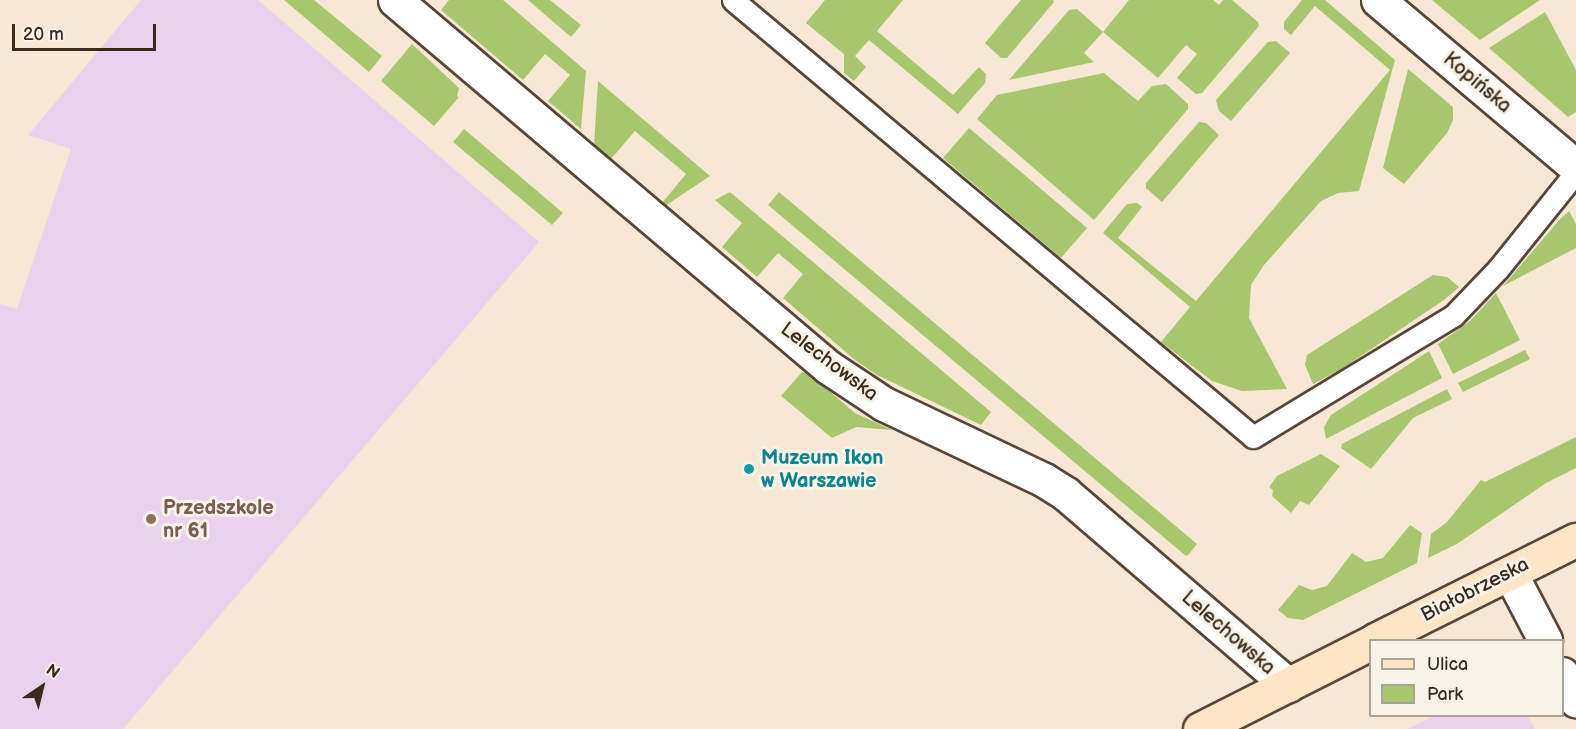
<!DOCTYPE html>
<html>
<head>
<meta charset="utf-8">
<style>
  body { margin:0 }
  #map { position:relative; width:1576px; height:729px; overflow:hidden; background:#f6e8d5; font-family:"Balsamiq Sans",sans-serif }
  div>[style] { position:absolute }
  [style*='--x'] { left:calc(var(--x)*1px); top:calc(var(--y)*1px); width:calc(var(--w)*1px); rotate:calc(var(--a)*1deg) }
  .built>* { inset:0; background:#ead1ed }
  .green>* { inset:0; background:#a7c66e }
  .roads { filter:drop-shadow(2px 0 #574639) drop-shadow(-2px 0 #574639) drop-shadow(0 2px #574639) drop-shadow(0 -2px #574639) }
  .lane>* { height:21px; margin:-10.5px; padding:0 10.5px; transform-origin:10.5px; border-radius:10.5px; background:#fff }
  .street>* { height:33px; margin:-16.5px; padding:0 16.5px; transform-origin:16.5px; border-radius:16.5px; background:#fff }
  .secondary>* { height:33px; margin:-16.5px; padding:0 16.5px; transform-origin:16.5px; border-radius:16.5px; background:#fee5c5 }
  .dots>* { width:16px; height:16px; translate:-50% -50%; box-sizing:border-box; border:3px solid #f7f3e8; border-radius:50% }
  span { translate:-50% -50%; white-space:nowrap; text-align:center; line-height:1.15; -webkit-text-stroke:6px #f7f3e8; paint-order:stroke }
  .street-label { font-size:20px; color:#3b2a1e }
  .culture-label { font-size:20px; color:#0d838f; font-weight:700 }
  .left { translate:0 -50%; text-align:left }
  .education-label { font-size:20px; color:#785e54; font-weight:700 }
  .legend { position:absolute; left:1369px; top:639px; width:195px; height:78px; box-sizing:border-box; background:#f7f3e8; border:2px solid #aca397; margin:0; padding:8px 10px; list-style:none; font-size:18px; color:#3b2a1e }
  .legend li { display:flex; align-items:center; gap:12px; height:30px }
  .legend b { width:30px; border:2px solid #aca397 }
  .north { position:absolute; left:12px; top:657px; width:60px; height:60px; -webkit-text-stroke:4px #f7f3e8; paint-order:stroke; rotate:35deg; font-size:16px; font-weight:700; line-height:24px; text-align:center; color:#3b2a1e }
  .north::after { content:''; display:block; margin:auto; width:21px; height:27px; background:#3b2a1e; clip-path:polygon(50% 0,100% 100%,50% 72%,0 100%) }
  .scale { position:absolute; left:12px; top:24px; width:144px; height:27px; box-sizing:border-box; border:3px solid #3b2a1e; border-top:0; padding-left:8px; font-size:18px; line-height:21px; white-space:nowrap; color:#3b2a1e; -webkit-text-stroke:4px #f7f3e8; paint-order:stroke }
</style>
</head>
<body>
<div id="map">
  <div class="built">
    <i style="clip-path:polygon(141px 0,258px 0,539px 242px,123px 729px,0 729px,0 304px,17px 309px,71px 149px,28px 135px)"></i>
    <i style="clip-path:polygon(1434px 716px,1528px 716px,1535px 729px,1407px 729px)"></i>
  </div>
  <div class="green">
    <i style="clip-path:polygon(284px 0,314px 0,382px 56px,369px 72px)"></i>
    <i style="clip-path:polygon(449px 0,503px 0,586px 71px,581px 129px,548px 101px,570px 75px,545px 54px,523px 80px,441px 10px)"></i>
    <i style="clip-path:polygon(528px 0,550px 0,581px 25px,571px 37px)"></i>
    <i style="clip-path:polygon(825px 0,903px 0,877px 31px,953px 95px,979px 67px,986px 74px,985px 83px,958px 114px,869px 40px,855px 56px,866px 67px,854px 81px,844px 73px,844px 54px,806px 23px)"></i>
    <i style="clip-path:polygon(1021px 0,1053px 0,1054px 2px,1007px 58px,1001px 58px,985px 43px)"></i>
    <i style="clip-path:polygon(1129px 0,1213px 0,1219px 5px,1223px 0,1232px 0,1258px 22px,1259px 26px,1202px 93px,1196px 94px,1177px 78px,1197px 54px,1186px 45px,1158px 78px,1103px 32px,1084px 53px,1094px 62px,1009px 80px,1069px 10px,1077px 9px,1103px 32px)"></i>
    <i style="clip-path:polygon(1302px 0,1325px 0,1395px 60px,1359px 191px,1338px 193px,1321px 201px,1264px 265px,1251px 285px,1249px 318px,1287px 389px,1242px 391px,1212px 381px,1161px 342px,1190px 307px,1103px 233px,1127px 204px,1137px 203px,1142px 207px,1118px 238px,1196px 301px,1390px 70px,1315px 6px,1291px 35px,1284px 29px,1284px 22px)"></i>
    <i style="clip-path:polygon(1432px 0,1540px 0,1480px 40px)"></i>
    <i style="clip-path:polygon(1545px 12px,1576px 70px,1576px 112px,1568px 117px,1489px 48px)"></i>
    <i style="clip-path:polygon(1276px 41px,1290px 53px,1231px 121px,1219px 111px,1216px 100px,1268px 42px)"></i>
    <i style="clip-path:polygon(412px 44px,459px 88px,457px 96px,459px 97px,434px 126px,381px 81px)"></i>
    <i style="clip-path:polygon(1408px 69px,1453px 107px,1453px 120px,1447px 133px,1404px 184px,1383px 168px)"></i>
    <i style="clip-path:polygon(1104px 73px,1138px 101px,1152px 86px,1166px 84px,1188px 104px,1188px 109px,1094px 220px,977px 119px,997px 95px)"></i>
    <i style="clip-path:polygon(598px 81px,710px 176px,665px 206px,662px 203px,686px 174px,635px 131px,611px 159px,594px 145px)"></i>
    <i style="clip-path:polygon(1199px 122px,1206px 123px,1219px 135px,1162px 202px,1146px 188px,1146px 183px)"></i>
    <i style="clip-path:polygon(969px 128px,1087px 228px,1061px 258px,943px 158px)"></i>
    <i style="clip-path:polygon(464px 129px,563px 213px,552px 225px,453px 142px)"></i>
    <i style="clip-path:polygon(730px 192px,991px 412px,981px 425px,877px 375px,855px 360px,783px 298px,803px 274px,778px 253px,757px 277px,722px 247px,742px 223px,715px 200px)"></i>
    <i style="clip-path:polygon(779px 192px,1197px 544px,1189px 554px,1186px 556px,768px 205px)"></i>
    <i style="clip-path:polygon(1569px 211px,1576px 224px,1576px 248px,1503px 286px,1561px 218px)"></i>
    <i style="clip-path:polygon(1433px 275px,1447px 277px,1459px 287px,1444px 300px,1340px 370px,1313px 384px,1305px 365px,1307px 355px)"></i>
    <i style="clip-path:polygon(1496px 293px,1520px 340px,1453px 374px,1438px 344px,1471px 320px)"></i>
    <i style="clip-path:polygon(1525px 350px,1530px 359px,1463px 392px,1458px 383px)"></i>
    <i style="clip-path:polygon(1429px 351px,1442px 378px,1326px 439px,1324px 427px,1331px 415px)"></i>
    <i style="clip-path:polygon(802px 372px,809px 374px,855px 413px,892px 430px,856px 427px,832px 438px,781px 396px)"></i>
    <i style="clip-path:polygon(1447px 389px,1452px 399px,1413px 418px,1371px 469px,1341px 448px,1342px 444px)"></i>
    <i style="clip-path:polygon(1576px 437px,1576px 468px,1546px 483px,1457px 544px,1428px 558px,1431px 534px,1447px 522px,1481px 480px,1485px 482px)"></i>
    <i style="clip-path:polygon(1321px 454px,1340px 466px,1309px 505px,1300px 501px,1291px 513px,1272px 496px,1273px 490px,1269px 487px,1277px 476px)"></i>
    <i style="clip-path:polygon(1410px 525px,1422px 533px,1417px 563px,1303px 620px,1288px 618px,1278px 610px,1299px 585px,1312px 590px,1327px 586px,1352px 553px,1366px 562px,1383px 558px)"></i>
  </div>
  <div class="roads">
    <div class="lane">
      <i style="--x:733;--y:0;--w:679;--a:40.04"></i>
      <i style="--x:1253;--y:437;--w:234;--a:-31.2"></i>
      <i style="--x:1453;--y:316;--w:65;--a:-46.2"></i>
      <i style="--x:1498;--y:269;--w:124;--a:-51.2"></i>
    </div>
    <div class="street">
      <i style="--x:395;--y:0;--w:568;--a:40.28"></i>
      <i style="--x:828;--y:367;--w:67;--a:33.5"></i>
      <i style="--x:884;--y:404;--w:177;--a:25.4"></i>
      <i style="--x:1044;--y:480;--w:26;--a:32"></i>
      <i style="--x:1066;--y:494;--w:293;--a:40.7"></i>
      <i style="--x:1378;--y:0;--w:259;--a:40.1"></i>
      <i style="--x:1510;--y:573;--w:76;--a:62.4"></i>
      <i style="--x:1562;--y:674;--w:30;--a:62"></i>
    </div>
    <div class="secondary">
      <i style="--x:1375;--y:640;--w:225;--a:-26.5"></i>
      <i style="--x:1200;--y:729;--w:191;--a:-26.8"></i>
    </div>
  </div>
  <div class="dots">
    <i style="left:749px;top:469px;background:#0f9aa8"></i>
    <i style="left:151px;top:519px;background:#8d6e63"></i>
  </div>
  <div class="street-label">
    <span style="left:1477px;top:83px;rotate:40deg">Kopińska</span>
    <span style="left:829px;top:362px;rotate:37deg">Lelechowska</span>
    <span style="left:1475px;top:590px;rotate:-27deg">Białobrzeska</span>
    <span style="left:1228px;top:633px;rotate:41deg">Lelechowska</span>
  </div>
  <div class="culture-label">
    <span class="left" style="left:761px;top:470px">Muzeum Ikon<br>w Warszawie</span>
  </div>
  <div class="education-label">
    <span class="left" style="left:163px;top:520px">Przedszkole<br>nr 61</span>
  </div>
  <ul class="legend">
  <li><b style="height:8px;background:#fee5c5"></b>Ulica</li>
  <li><b style="height:16px;background:#a7c66e"></b>Park</li>
  </ul>
  <div class="north">N</div>
  <div class="scale">20 m</div>
</div>
</body>
</html>
